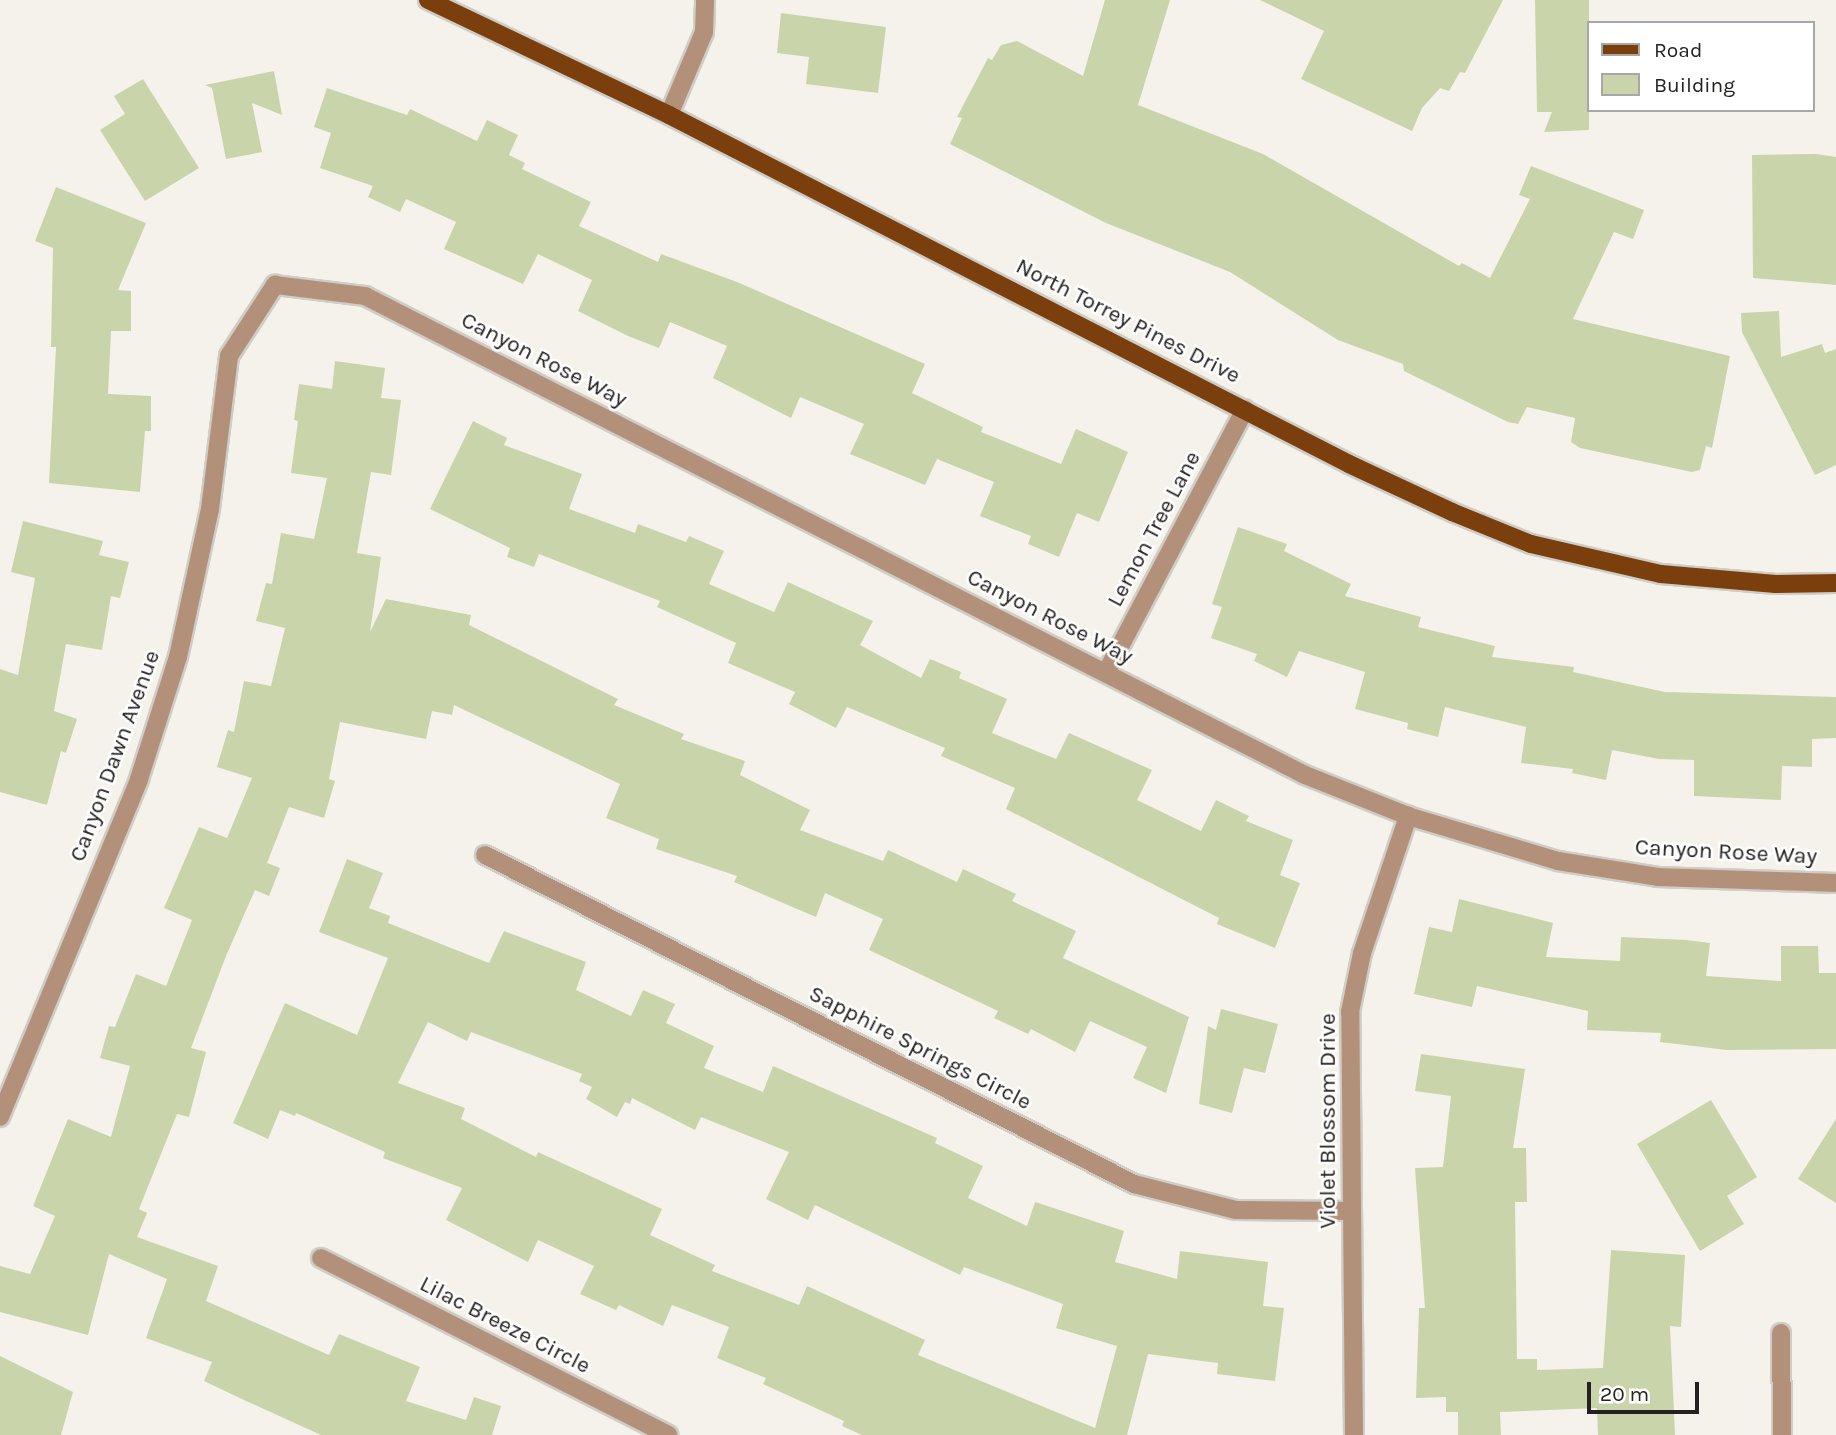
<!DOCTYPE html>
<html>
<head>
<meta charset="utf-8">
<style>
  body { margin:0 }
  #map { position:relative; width:1836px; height:1435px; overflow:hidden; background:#f5f2eb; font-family:Karla,sans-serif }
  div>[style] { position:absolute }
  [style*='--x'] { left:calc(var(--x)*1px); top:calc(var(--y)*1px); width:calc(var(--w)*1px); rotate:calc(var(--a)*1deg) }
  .building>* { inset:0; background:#cad4aa }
  .roads { filter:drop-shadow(2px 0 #cfcdc6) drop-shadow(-2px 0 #cfcdc6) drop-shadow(0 2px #cfcdc6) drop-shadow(0 -2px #cfcdc6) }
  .minor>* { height:18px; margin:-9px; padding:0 9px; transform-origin:9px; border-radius:9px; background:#b3907a }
  .major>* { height:18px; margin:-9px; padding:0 9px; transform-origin:9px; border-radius:9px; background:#7a3f0c }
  span { translate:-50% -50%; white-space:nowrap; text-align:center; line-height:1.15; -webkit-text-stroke:5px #fff; paint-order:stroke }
  .street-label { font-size:23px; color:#232220 }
  .legend { position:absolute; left:1587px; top:21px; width:228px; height:91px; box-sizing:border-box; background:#fff; border:2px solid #a7a7a6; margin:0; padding:9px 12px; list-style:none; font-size:21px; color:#232220 }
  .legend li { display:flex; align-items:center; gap:14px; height:35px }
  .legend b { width:35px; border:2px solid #a7a7a6 }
  .scale { position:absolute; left:1587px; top:1382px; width:112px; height:32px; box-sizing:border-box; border:4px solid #232220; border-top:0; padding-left:9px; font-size:21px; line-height:24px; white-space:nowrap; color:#232220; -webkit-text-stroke:5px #fff; paint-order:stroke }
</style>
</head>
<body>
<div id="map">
  <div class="building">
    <i style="clip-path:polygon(1105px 0,1170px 0,1138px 105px,1263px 154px,1459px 266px,1462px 263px,1490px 278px,1530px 199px,1519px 195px,1531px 166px,1644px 210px,1633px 239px,1614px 232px,1573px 319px,1730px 356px,1712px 448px,1706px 446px,1700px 470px,1692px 472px,1580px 448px,1571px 442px,1575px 418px,1527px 407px,1518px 424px,1508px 422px,1404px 371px,1403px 364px,1338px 340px,1230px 272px,1106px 223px,950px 144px,962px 118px,957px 117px,988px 58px,992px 60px,1001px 45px,1017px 41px,1083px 76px)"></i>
    <i style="clip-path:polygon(1260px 0,1503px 0,1465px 73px,1460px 72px,1449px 91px,1440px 88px,1422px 108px,1412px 131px,1301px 79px,1324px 31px)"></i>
    <i style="clip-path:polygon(1535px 0,1589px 0,1589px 130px,1544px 132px,1552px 112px,1537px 112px)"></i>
    <i style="clip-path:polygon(781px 13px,886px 27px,878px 93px,806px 84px,809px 57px,777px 53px)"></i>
    <i style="clip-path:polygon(274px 71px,282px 115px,252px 103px,262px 152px,226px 159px,212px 88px,205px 85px)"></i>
    <i style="clip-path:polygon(143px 79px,199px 168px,145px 201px,100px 130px,125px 114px,114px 96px)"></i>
    <i style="clip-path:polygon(327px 88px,407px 115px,410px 109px,477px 141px,487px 120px,518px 135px,509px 155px,525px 163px,522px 169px,591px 202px,579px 226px,658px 262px,661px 254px,737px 282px,925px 364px,912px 393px,983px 427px,981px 432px,1061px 464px,1076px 429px,1128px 452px,1099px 522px,1077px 513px,1059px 557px,1028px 544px,1031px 536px,980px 516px,994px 482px,937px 459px,925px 485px,850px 454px,864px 424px,800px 397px,791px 418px,713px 378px,727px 346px,670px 322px,659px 348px,628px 336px,578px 311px,592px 280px,538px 254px,523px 284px,444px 249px,456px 222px,406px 199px,400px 212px,368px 197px,373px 186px,320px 168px,331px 133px,314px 127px)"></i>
    <i style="clip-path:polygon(1816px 154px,1836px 157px,1836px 285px,1753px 278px,1752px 155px)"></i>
    <i style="clip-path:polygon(56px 187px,146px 223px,118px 290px,131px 291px,131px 331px,111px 331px,108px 394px,151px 396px,151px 431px,145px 431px,140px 492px,49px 483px,56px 347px,51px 347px,53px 248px,35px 241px)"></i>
    <i style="clip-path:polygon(1779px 311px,1781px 357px,1822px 344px,1825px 353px,1836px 349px,1836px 465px,1815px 475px,1742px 332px,1741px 313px)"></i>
    <i style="clip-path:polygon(335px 361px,385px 368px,381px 398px,401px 400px,391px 475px,371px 472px,357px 553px,381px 557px,370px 632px,386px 599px,471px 615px,469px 625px,618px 699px,614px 705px,684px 734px,681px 739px,745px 761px,740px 775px,810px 810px,800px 830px,883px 861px,888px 850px,957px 882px,963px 869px,1016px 894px,1012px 901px,1076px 931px,1063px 958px,1189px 1017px,1166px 1093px,1133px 1078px,1147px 1047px,1090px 1021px,1075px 1052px,1031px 1029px,1028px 1034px,994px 1018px,998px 1011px,869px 950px,883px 919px,825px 893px,816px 917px,734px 882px,737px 876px,656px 849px,659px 839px,606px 818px,620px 784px,454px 705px,452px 715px,432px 711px,426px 739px,340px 722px,329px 779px,335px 781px,324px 818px,289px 807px,267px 863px,280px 868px,269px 896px,255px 890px,226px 956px,191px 1048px,206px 1052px,189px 1117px,177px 1114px,139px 1209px,147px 1213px,137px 1237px,218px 1266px,206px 1301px,329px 1355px,339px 1334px,420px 1367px,406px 1401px,466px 1420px,474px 1397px,501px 1406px,492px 1435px,321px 1435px,244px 1400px,204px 1381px,212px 1362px,146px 1338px,167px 1279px,109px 1254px,88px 1335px,0 1312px,0 1266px,30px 1274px,55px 1216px,33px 1206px,68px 1119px,111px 1137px,130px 1066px,100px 1058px,109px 1026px,115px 1027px,136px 974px,166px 986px,192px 920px,164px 908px,199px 827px,227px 838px,252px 778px,217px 767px,228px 730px,234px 732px,244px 681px,271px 686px,285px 628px,256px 621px,266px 583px,272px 584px,281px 533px,314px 539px,327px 478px,291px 473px,298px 421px,294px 420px,299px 384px,332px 389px)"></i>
    <i style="clip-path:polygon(473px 421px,507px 438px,504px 445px,582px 474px,569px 509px,635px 533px,638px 524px,686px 542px,689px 536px,724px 551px,709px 584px,774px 612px,788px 582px,873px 621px,860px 645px,921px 678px,930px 659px,961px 672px,959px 678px,1007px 699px,992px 733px,1056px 759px,1069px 733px,1152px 770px,1137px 800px,1201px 831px,1216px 800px,1249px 816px,1246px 821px,1293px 840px,1280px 875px,1300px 883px,1275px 948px,1217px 924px,1219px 918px,1006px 809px,1015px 788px,941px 756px,945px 748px,847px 707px,836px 728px,789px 704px,795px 692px,728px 663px,736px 643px,657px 607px,660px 601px,539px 554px,534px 567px,507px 557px,510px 548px,430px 509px)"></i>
    <i style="clip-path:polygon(23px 521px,103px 541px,99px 555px,129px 562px,120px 598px,111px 596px,102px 650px,66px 644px,54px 711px,77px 719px,66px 753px,61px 751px,47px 805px,0 792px,0 669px,18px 675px,35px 578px,11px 572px)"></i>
    <i style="clip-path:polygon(1238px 527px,1287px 544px,1284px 551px,1351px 584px,1345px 596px,1421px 617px,1418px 627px,1495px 646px,1492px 657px,1574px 667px,1573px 672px,1665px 692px,1836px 697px,1836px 738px,1812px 739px,1812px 767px,1782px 766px,1781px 800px,1694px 796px,1694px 760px,1659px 759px,1612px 750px,1606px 780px,1572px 773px,1573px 769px,1521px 763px,1526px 727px,1445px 707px,1438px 737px,1407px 729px,1408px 723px,1355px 709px,1365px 672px,1299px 651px,1287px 677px,1254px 661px,1257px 654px,1211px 638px,1222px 607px,1212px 604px)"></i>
    <i style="clip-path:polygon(evenodd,347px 859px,383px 873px,369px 908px,390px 916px,388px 923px,489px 963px,504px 931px,586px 962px,576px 990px,631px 1016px,643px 990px,675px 1004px,666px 1023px,714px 1046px,704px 1068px,763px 1092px,773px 1066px,937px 1138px,935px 1143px,983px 1166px,968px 1198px,1027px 1226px,1035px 1202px,1124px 1231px,1115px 1262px,1177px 1279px,1180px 1251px,1268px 1262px,1263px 1306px,1284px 1308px,1275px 1381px,1217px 1374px,1218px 1363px,1148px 1354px,1127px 1435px,862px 1435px,842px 1426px,844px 1421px,763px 1384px,766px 1378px,717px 1358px,729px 1327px,672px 1305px,663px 1326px,619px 1305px,616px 1310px,580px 1294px,594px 1266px,538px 1240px,528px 1262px,446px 1220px,462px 1188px,383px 1158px,385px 1152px,296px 1113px,295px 1116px,280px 1110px,268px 1139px,233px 1123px,285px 1003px,357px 1035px,388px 958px,319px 932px,347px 859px,428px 1022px,467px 1041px,471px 1032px,582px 1074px,579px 1081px,592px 1087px,586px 1099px,617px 1117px,625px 1102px,630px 1104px,632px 1098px,695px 1130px,701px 1117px,789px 1152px,766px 1199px,808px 1220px,815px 1205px,960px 1275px,964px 1267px,1063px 1304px,1056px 1328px,1117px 1346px,1095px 1428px,918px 1355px,925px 1340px,807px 1286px,799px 1305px,712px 1271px,715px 1265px,650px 1235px,662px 1209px,538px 1152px,536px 1157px,461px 1119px,465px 1108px,398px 1083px,428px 1022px)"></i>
    <i style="clip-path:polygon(1459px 899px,1553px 923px,1546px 957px,1620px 961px,1621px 937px,1686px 940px,1710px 943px,1706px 976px,1781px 981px,1781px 946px,1818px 946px,1819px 973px,1836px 973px,1836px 1049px,1727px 1050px,1660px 1042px,1661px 1033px,1587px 1030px,1588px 1011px,1477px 986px,1472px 1007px,1414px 994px,1429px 927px,1452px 932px)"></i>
    <i style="clip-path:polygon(1221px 1009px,1278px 1024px,1265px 1073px,1244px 1068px,1232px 1113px,1199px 1104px,1208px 1026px,1216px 1030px)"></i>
    <i style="clip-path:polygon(1421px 1054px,1525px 1069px,1513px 1148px,1526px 1148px,1527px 1202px,1515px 1202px,1517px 1359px,1537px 1359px,1537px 1370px,1603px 1368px,1611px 1250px,1685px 1255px,1681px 1327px,1670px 1326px,1675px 1435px,1598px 1435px,1597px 1408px,1500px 1412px,1501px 1435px,1458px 1435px,1458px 1412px,1446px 1412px,1446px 1397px,1416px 1398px,1419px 1308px,1425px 1308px,1415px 1168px,1443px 1167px,1451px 1096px,1415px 1091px)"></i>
    <i style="clip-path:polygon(1711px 1100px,1757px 1177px,1727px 1196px,1744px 1224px,1700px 1251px,1637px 1144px)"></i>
    <i style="clip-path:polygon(1836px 1119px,1836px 1203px,1798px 1179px)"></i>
    <i style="clip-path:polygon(0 1356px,73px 1392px,61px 1435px,0 1435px)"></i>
  </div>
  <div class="roads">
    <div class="minor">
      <i style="--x:669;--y:115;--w:90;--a:-67.1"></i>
      <i style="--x:704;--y:32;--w:32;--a:-88"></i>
      <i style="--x:1106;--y:673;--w:298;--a:-62.2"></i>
      <i style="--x:485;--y:855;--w:728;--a:26.88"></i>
      <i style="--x:1134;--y:1184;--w:105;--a:14.3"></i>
      <i style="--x:1236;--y:1210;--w:116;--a:0.5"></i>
      <i style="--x:0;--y:1117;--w:365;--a:-67.6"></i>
      <i style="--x:139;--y:779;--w:128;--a:-72.3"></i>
      <i style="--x:178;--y:657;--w:151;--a:-77.8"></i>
      <i style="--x:210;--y:509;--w:154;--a:-82.9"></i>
      <i style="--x:229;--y:356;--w:85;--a:-57.1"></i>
      <i style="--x:275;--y:285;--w:91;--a:7"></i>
      <i style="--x:365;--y:296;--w:1055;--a:27"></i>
      <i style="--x:1305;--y:775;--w:111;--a:21.7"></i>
      <i style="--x:1408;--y:816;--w:157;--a:16.7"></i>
      <i style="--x:1558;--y:861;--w:101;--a:9.1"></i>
      <i style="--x:1658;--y:877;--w:178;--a:1.9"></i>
      <i style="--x:321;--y:1258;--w:390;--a:27"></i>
      <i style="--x:1781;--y:1333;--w:102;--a:89.4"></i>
      <i style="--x:1354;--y:1435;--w:423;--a:-90.5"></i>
      <i style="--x:1350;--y:1012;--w:60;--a:-78.5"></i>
      <i style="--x:1362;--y:953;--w:145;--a:-71.4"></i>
    </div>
    <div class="major">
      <i style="--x:428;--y:0;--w:267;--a:25.5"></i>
      <i style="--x:669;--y:115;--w:764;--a:27.17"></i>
      <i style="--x:1349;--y:464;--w:114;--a:25"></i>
      <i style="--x:1452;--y:512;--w:85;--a:22.1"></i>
      <i style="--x:1531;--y:544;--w:133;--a:13"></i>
      <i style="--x:1661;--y:574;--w:115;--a:5"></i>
      <i style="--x:1776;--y:584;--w:60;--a:-1"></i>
    </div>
  </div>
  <div class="street-label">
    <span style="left:1128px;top:321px;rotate:27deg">North Torrey Pines Drive</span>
    <span style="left:544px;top:360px;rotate:27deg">Canyon Rose Way</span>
    <span style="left:1154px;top:529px;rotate:-62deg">Lemon Tree Lane</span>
    <span style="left:1050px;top:617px;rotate:27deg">Canyon Rose Way</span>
    <span style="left:115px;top:756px;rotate:-70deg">Canyon Dawn Avenue</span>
    <span style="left:1726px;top:852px;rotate:3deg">Canyon Rose Way</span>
    <span style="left:920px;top:1048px;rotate:27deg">Sapphire Springs Circle</span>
    <span style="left:1328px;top:1121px;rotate:-90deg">Violet Blossom Drive</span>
    <span style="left:505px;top:1325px;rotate:27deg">Lilac Breeze Circle</span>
  </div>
  <ul class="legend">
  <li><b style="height:9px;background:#7a3f0c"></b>Road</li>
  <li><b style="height:19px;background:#cad4aa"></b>Building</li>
  </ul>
  <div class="scale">20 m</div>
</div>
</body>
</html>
